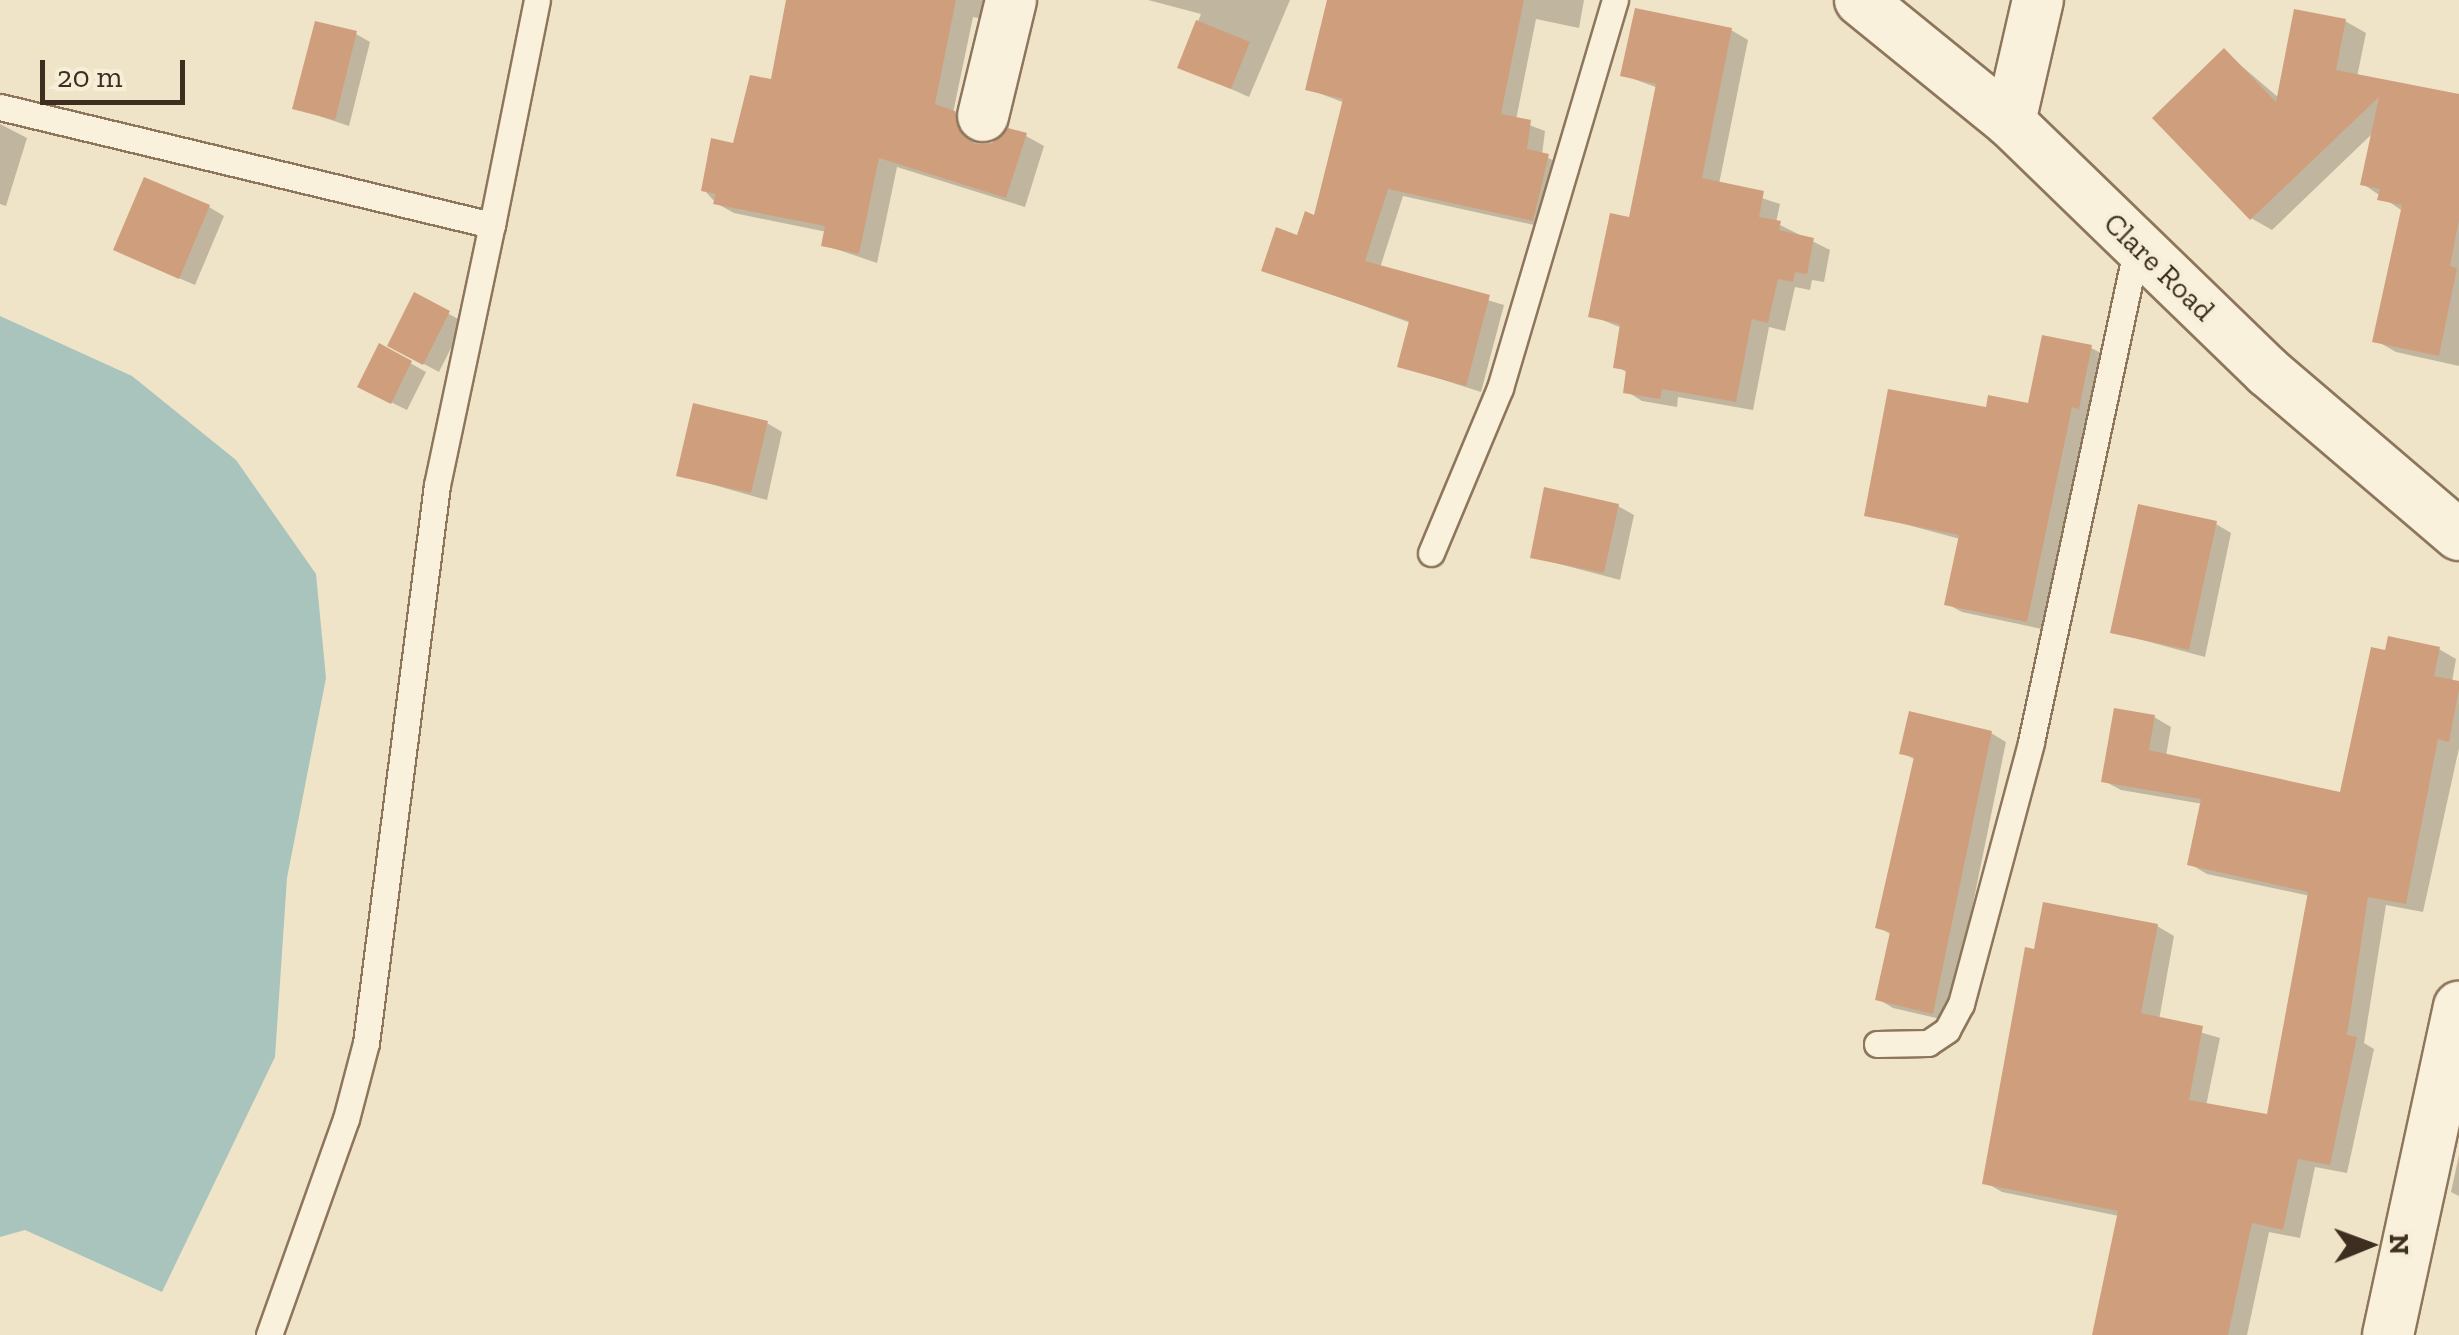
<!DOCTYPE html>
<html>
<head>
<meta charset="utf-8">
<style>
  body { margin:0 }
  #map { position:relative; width:2459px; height:1335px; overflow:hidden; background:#f0e4c8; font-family:"Zilla Slab",serif }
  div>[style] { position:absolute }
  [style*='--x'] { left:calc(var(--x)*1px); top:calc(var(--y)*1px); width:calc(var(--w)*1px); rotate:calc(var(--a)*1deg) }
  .water>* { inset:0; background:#a9c4bc }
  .shadow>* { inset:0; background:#0003 }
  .building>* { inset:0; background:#cf9f7d }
  .roads { filter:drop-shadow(2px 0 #8d765c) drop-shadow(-2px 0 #8d765c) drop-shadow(0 2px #8d765c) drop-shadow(0 -2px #8d765c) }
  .service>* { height:25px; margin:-12.5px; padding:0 12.5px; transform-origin:12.5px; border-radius:12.5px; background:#faf1dc }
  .minor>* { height:50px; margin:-25px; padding:0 25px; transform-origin:25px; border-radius:25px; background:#faf1dc }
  span { translate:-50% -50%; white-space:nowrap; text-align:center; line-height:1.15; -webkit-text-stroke:8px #f7eed8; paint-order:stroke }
  .street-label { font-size:30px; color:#3d2e20 }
  .north { position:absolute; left:2319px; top:1195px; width:100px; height:100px; -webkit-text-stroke:8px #f7eed8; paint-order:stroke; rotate:89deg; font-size:28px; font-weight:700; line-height:40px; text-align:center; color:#3d2e20 }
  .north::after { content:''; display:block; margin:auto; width:35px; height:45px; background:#3d2e20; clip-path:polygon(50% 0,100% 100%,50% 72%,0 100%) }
  .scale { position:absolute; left:40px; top:60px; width:145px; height:45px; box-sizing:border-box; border:5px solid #3d2e20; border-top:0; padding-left:12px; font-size:30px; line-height:35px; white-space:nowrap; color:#3d2e20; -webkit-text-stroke:8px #f7eed8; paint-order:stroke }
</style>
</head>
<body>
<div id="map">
  <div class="water">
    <i style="clip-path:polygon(0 316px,132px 376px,236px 460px,316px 574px,326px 678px,287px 878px,275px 1057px,162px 1292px,25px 1230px,0 1237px)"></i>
  </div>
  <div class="shadow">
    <i style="clip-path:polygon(894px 0,996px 0,992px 21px,973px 17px,953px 113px,973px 124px,980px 146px,1026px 136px,1044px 146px,1025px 207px,897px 167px,877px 263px,824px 245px,827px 232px,734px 213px,716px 203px,704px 190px,773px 82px)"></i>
    <i style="clip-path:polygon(1148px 0,1290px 0,1249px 97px,1180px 66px,1201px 14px)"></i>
    <i style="clip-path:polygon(1329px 0,1584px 0,1579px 28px,1536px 19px,1516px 120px,1545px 131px,1542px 155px,1563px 165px,1548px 228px,1403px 196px,1380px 268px,1504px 305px,1481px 392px,1400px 366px,1411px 323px,1264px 270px,1316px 218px,1345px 103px,1308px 89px)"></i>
    <i style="clip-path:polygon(2345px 21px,2366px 33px,2357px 77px,2459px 97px,2459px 366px,2396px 352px,2375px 340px,2404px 212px,2363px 184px,2374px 132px,2272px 230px,2251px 218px,2224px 51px,2279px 98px)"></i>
    <i style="clip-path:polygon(1731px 30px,1748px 40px,1719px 184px,1780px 204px,1776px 223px,1830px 250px,1824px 282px,1812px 280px,1810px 290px,1795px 287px,1785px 331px,1769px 327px,1753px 410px,1678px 397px,1677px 407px,1642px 401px,1626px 391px,1628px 373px,1616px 366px,1622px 328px,1590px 315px,1631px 220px,1658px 88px,1623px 75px)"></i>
    <i style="clip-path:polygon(356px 34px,370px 42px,349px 126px,295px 108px)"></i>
    <i style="clip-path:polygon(0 124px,27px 138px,6px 206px,0 204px)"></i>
    <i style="clip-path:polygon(209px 207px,224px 216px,195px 285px,132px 258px)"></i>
    <i style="clip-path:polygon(415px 296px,464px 322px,439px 372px,405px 354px)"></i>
    <i style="clip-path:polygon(380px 346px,426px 372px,407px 410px,376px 395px)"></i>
    <i style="clip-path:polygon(2091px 348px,2107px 356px,2094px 416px,2088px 414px,2042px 629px,1962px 612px,1947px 604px,1960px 539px,1867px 514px,1988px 410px,2030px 406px)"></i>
    <i style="clip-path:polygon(767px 423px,782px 432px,767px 500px,679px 475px)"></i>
    <i style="clip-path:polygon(1618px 506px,1634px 515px,1620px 580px,1533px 557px)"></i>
    <i style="clip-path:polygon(2216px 524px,2231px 533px,2205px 657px,2113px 632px)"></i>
    <i style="clip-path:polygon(2439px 649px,2456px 659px,2452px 682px,2459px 686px,2459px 748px,2423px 912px,2386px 905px,2364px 1043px,2374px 1049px,2347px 1173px,2315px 1167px,2300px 1238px,2269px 1232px,2247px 1335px,2094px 1335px,2119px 1216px,2002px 1192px,1985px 1182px,2036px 952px,2157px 926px,2174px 936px,2159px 1020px,2220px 1038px,2206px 1106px,2269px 1117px,2310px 896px,2207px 874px,2190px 864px,2203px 804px,2121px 790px,2104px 781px,2154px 717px,2171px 727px,2166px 756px,2342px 795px,2387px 653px)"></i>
    <i style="clip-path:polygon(1991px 733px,2006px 742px,1949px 1021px,1893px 1008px,1878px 999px,1892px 935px,1878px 927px,1916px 760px,1902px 753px)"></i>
    <i style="clip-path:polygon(2459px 1155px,2459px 1196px,2451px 1192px)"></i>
  </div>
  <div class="building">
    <i style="clip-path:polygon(786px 0,956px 0,935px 104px,955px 111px,963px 136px,975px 144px,992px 143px,1008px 128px,1027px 133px,1006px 198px,879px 158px,859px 254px,821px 246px,825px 226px,713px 204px,716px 194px,701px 191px,711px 138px,733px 143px,750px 75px,771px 79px)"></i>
    <i style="clip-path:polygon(1327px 0,1524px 0,1501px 114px,1531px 120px,1527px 149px,1549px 154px,1533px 221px,1388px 189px,1365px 261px,1490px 295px,1466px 386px,1397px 367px,1409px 321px,1261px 271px,1276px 227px,1297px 235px,1305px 211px,1314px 215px,1343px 99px,1305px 90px)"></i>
    <i style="clip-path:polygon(1635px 8px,1732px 28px,1702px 178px,1764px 191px,1759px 217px,1781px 221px,1779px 230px,1814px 238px,1807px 274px,1795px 272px,1793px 282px,1778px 279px,1768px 323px,1752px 319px,1736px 402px,1662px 389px,1660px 399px,1623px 393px,1626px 370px,1613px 368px,1620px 324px,1588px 317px,1610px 213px,1629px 217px,1656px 84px,1620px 76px)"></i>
    <i style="clip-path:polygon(2294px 9px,2346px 19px,2336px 70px,2459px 94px,2459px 220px,2450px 266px,2457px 268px,2439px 356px,2372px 342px,2402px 205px,2377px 200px,2380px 189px,2360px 185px,2379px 97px,2250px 220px,2152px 118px,2224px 48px,2276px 102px)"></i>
    <i style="clip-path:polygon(1196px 20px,1250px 42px,1231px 89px,1177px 68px)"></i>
    <i style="clip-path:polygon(315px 21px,357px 31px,335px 120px,292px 109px)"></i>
    <i style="clip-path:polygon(144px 177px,210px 205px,179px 279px,113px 250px)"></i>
    <i style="clip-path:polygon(414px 292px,450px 311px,423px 365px,387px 346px)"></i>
    <i style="clip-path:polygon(2042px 335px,2092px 345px,2079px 409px,2072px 407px,2027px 622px,1944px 605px,1959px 535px,1864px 516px,1888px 389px,1986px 407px,1988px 395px,2028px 403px)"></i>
    <i style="clip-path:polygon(379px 343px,412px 361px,391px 404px,357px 387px)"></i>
    <i style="clip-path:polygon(693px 403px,768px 421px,751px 493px,676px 476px)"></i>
    <i style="clip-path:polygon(1544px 487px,1619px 504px,1604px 573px,1530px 558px)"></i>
    <i style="clip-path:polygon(2138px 504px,2217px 521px,2189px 650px,2110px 633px)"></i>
    <i style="clip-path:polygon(2388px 636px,2440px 647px,2434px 676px,2459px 681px,2459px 689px,2449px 742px,2438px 739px,2406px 904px,2368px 897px,2347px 1035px,2357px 1037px,2330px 1165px,2298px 1159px,2283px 1230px,2252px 1223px,2228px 1335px,2092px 1335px,2118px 1211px,1982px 1184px,2025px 947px,2034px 949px,2043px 902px,2158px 924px,2141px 1013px,2203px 1026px,2189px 1100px,2267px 1114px,2308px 892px,2187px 865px,2201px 799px,2101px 782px,2114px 708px,2155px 715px,2149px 750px,2340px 792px,2371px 647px,2385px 650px)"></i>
    <i style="clip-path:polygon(1909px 711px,1992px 731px,1933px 1014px,1875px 1000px,1890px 932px,1875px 928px,1914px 757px,1899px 754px)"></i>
  </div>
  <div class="roads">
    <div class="service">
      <i style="--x:0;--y:107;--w:506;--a:13.49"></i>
      <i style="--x:492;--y:225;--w:229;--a:-78.7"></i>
      <i style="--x:1431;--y:553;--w:179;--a:-67.3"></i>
      <i style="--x:1500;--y:388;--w:405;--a:-73.5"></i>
      <i style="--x:1877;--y:1044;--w:51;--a:-1.1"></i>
      <i style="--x:1928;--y:1043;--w:23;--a:-34"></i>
      <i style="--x:1947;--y:1030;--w:30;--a:-62"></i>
      <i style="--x:1961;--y:1004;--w:271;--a:-75"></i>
      <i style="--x:2031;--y:742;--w:507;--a:-77.94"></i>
      <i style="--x:269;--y:1335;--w:229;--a:-70.4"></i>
      <i style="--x:346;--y:1119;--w:79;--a:-75.3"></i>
      <i style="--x:366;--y:1043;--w:562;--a:-82.75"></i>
      <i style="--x:437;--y:485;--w:266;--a:-78.1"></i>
    </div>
    <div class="minor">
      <i style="--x:1860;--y:0;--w:193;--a:39.1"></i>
      <i style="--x:2010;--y:122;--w:359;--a:44.1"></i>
      <i style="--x:2268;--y:372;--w:251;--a:40.5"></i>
      <i style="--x:983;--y:116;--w:119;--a:-76.4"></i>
      <i style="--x:2010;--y:122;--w:125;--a:-77.1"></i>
      <i style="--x:2388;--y:1335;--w:336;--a:-77.8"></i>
    </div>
  </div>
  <div class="street-label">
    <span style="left:2159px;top:267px;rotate:44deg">Clare Road</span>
  </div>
  <div class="north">N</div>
  <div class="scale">20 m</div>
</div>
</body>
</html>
